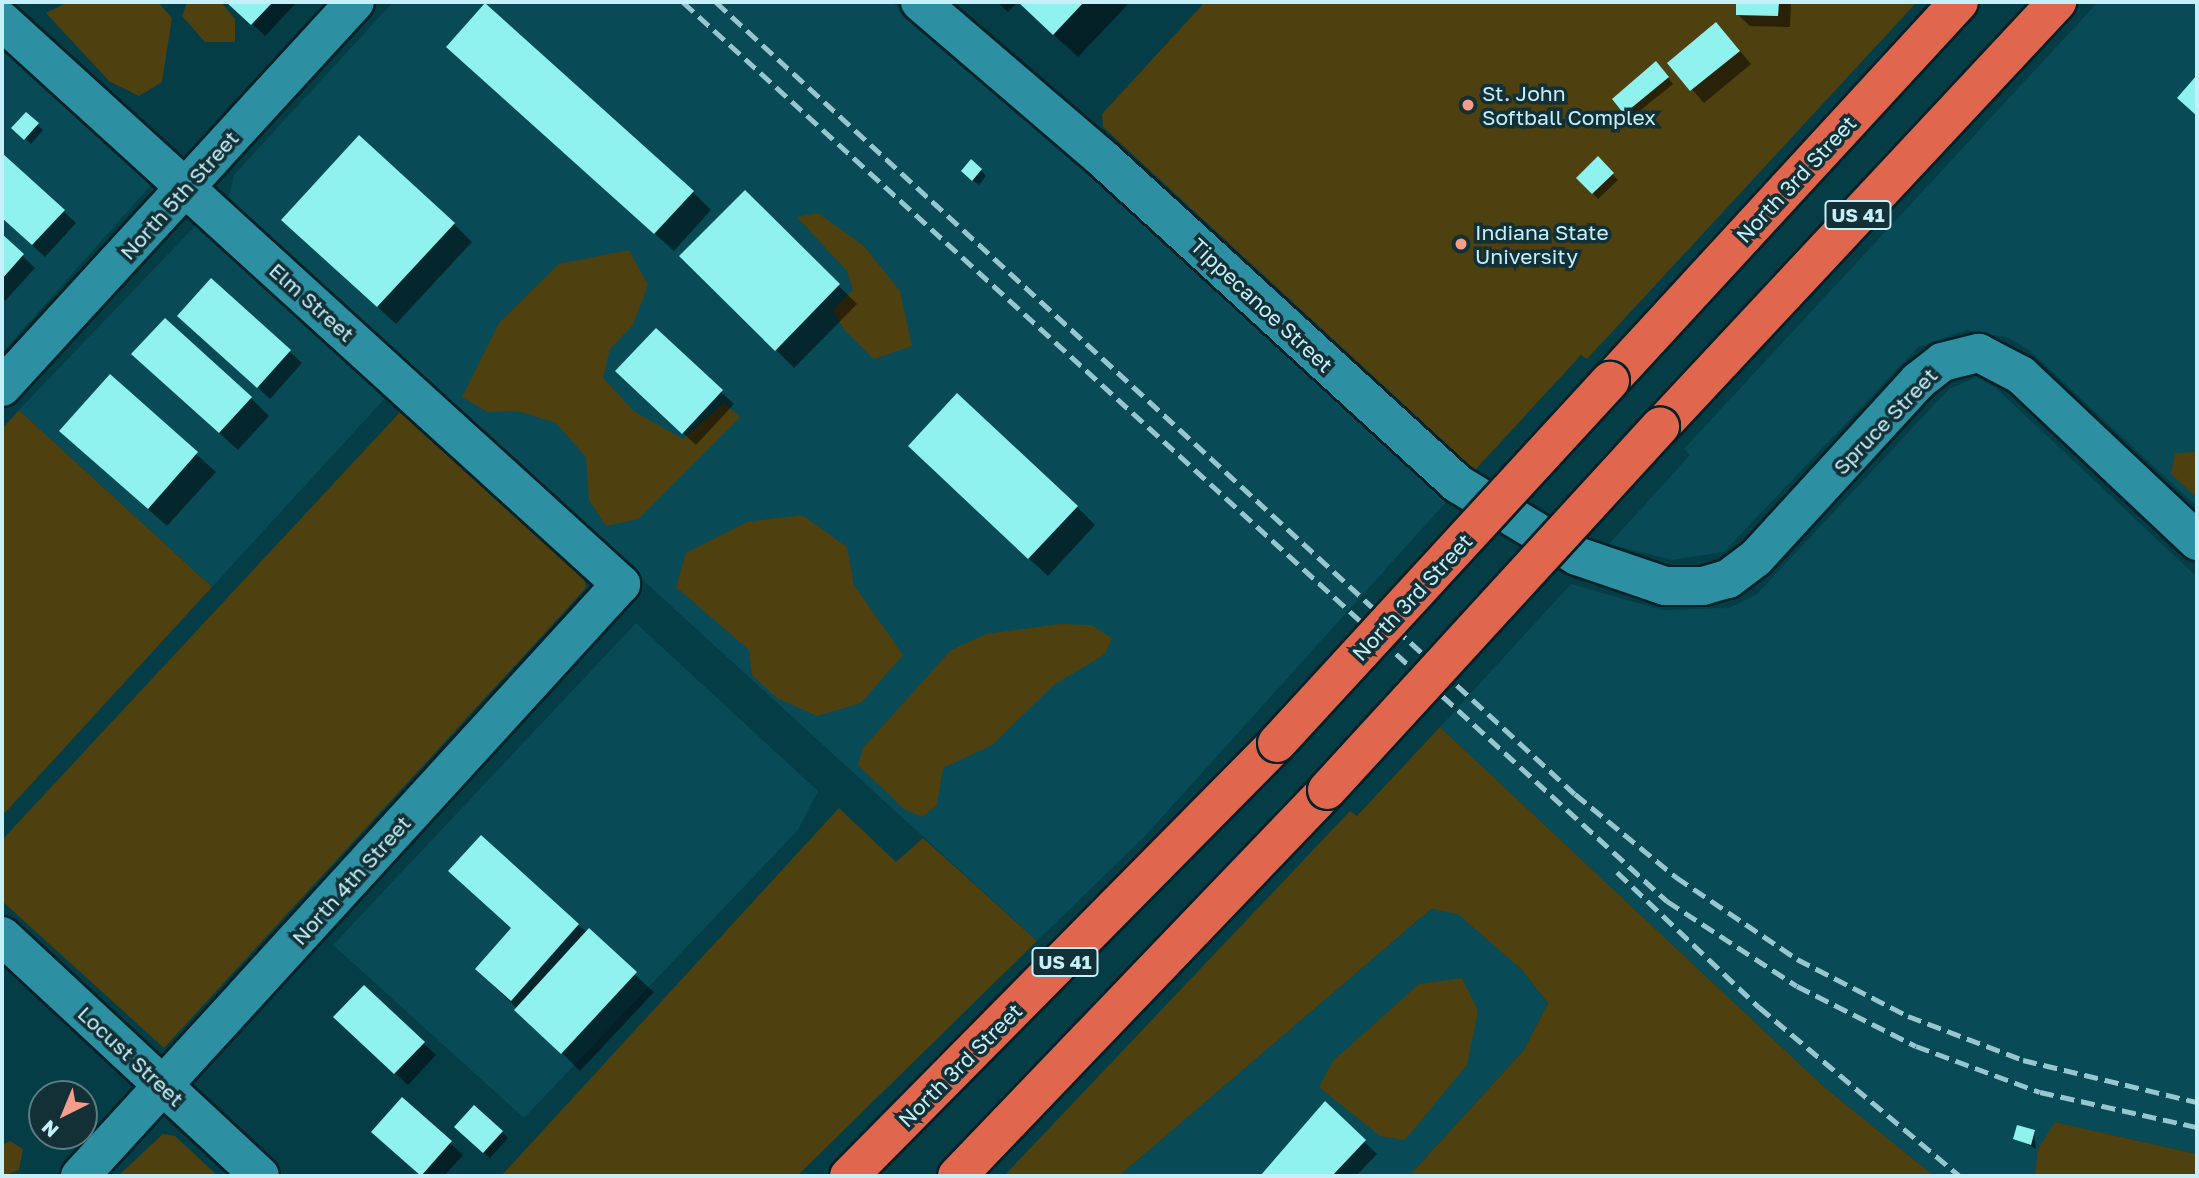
<!DOCTYPE html>
<html>
<head>
<meta charset="utf-8">
<style>
  body { margin:0 }
  #map { position:relative; width:2199px; height:1178px; overflow:hidden; background:#043d46; font-family:"Golos Text",sans-serif }
  div>[style] { position:absolute }
  [style*='--x'] { left:calc(var(--x)*1px); top:calc(var(--y)*1px); width:calc(var(--w)*1px); rotate:calc(var(--a)*1deg) }
  .built>* { inset:0; background:#084a55 }
  .green>* { inset:0; background:#4e400f }
  .shadow>* { inset:0; background:#0007 }
  .building>* { inset:0; background:#90f2ee }
  .roads { filter:drop-shadow(2px 0 #032127) drop-shadow(-2px 0 #032127) drop-shadow(0 2px #032127) drop-shadow(0 -2px #032127) }
  .minor>* { height:38px; margin:-19px; padding:0 19px; transform-origin:19px; border-radius:19px; background:#2d90a2 }
  .highway>* { height:38px; margin:-19px; padding:0 19px; transform-origin:19px; border-radius:19px; background:#e0664e }
  .rail>* { height:5px; margin-top:-2.5px; transform-origin:0; background:repeating-linear-gradient(90deg,#98c6cf 0 14px,transparent 0 21px) }
  .bridges { filter:drop-shadow(2px 0 #032127) drop-shadow(-2px 0 #032127) drop-shadow(0 2px #032127) drop-shadow(0 -2px #032127) }
  .highway-bridge>* { height:38px; margin:-19px; padding:0 19px; transform-origin:19px; border-radius:19px; background:#e0664e }
  .dots>* { width:19px; height:19px; translate:-50% -50%; box-sizing:border-box; border:4px solid #123036; border-radius:50% }
  span { translate:-50% -50%; white-space:nowrap; text-align:center; line-height:1.15; -webkit-text-stroke:7px #123036; paint-order:stroke }
  .shield-label span { padding:2px 5px; background:#123036; border:2px solid; border-radius:5px; -webkit-text-stroke-width:0 }
  .shield-label { font-size:19px; color:#c5f0f9; font-weight:700 }
  .poi-label { font-size:21px; color:#c5f0f9 }
  .left { translate:0 -50%; text-align:left }
  .street-label { font-size:21px; color:#c5f0f9 }
  .frame { position:absolute; inset:0; border:4px solid #c5f0f9; pointer-events:none }
  .north { position:absolute; left:28px; top:1080px; width:70px; height:70px; box-sizing:border-box; background:#123036; border:2px solid #5a7d84; border-radius:50%; rotate:223deg; font-size:19px; font-weight:700; line-height:28px; text-align:center; color:#c5f0f9 }
  .north::after { content:''; display:block; margin:auto; width:24px; height:32px; background:#f49d8b; clip-path:polygon(50% 0,100% 100%,50% 72%,0 100%) }
</style>
</head>
<body>
<div id="map">
  <div class="built">
    <i style="clip-path:polygon(393px 2px,892px 2px,1074px 155px,1447px 501px,1146px 835px,1037px 941px,228px 200px,234px 175px)"></i>
    <i style="clip-path:polygon(2098px 2px,2197px 2px,2197px 507px,2030px 351px,2009px 338px,1967px 330px,1918px 347px,1724px 552px,1672px 560px,1609px 544px,1690px 455px,1684px 449px)"></i>
    <i style="clip-path:polygon(2px 43px,152px 184px,2px 353px)"></i>
    <i style="clip-path:polygon(197px 224px,388px 395px,212px 587px,19px 410px)"></i>
    <i style="clip-path:polygon(1977px 377px,1996px 388px,2197px 577px,2197px 1154px,2055px 1122px,2035px 1176px,1934px 1176px,1823px 1086px,1440px 727px,1571px 584px,1663px 610px,1729px 608px,1757px 594px,1949px 389px)"></i>
    <i style="clip-path:polygon(636px 623px,818px 791px,798px 830px,524px 1118px,333px 945px)"></i>
    <i style="clip-path:polygon(1431px 909px,1458px 913px,1522px 970px,1548px 1003px,1524px 1050px,1409px 1176px,1119px 1176px)"></i>
  </div>
  <div class="green">
    <i style="clip-path:polygon(68px 2px,158px 2px,172px 18px,162px 82px,139px 96px,109px 81px,46px 13px)"></i>
    <i style="clip-path:polygon(187px 2px,221px 2px,235px 19px,235px 42px,205px 42px,182px 16px)"></i>
    <i style="clip-path:polygon(1205px 2px,1917px 2px,1587px 359px,1581px 355px,1475px 470px,1103px 127px,1102px 114px)"></i>
    <i style="clip-path:polygon(818px 213px,864px 246px,900px 291px,912px 346px,874px 359px,845px 331px,833px 310px,853px 290px,847px 271px,797px 217px)"></i>
    <i style="clip-path:polygon(629px 250px,648px 285px,633px 325px,610px 349px,603px 378px,635px 412px,683px 439px,724px 403px,740px 417px,638px 519px,606px 526px,589px 500px,586px 457px,556px 423px,518px 411px,488px 412px,462px 397px,499px 323px,559px 264px)"></i>
    <i style="clip-path:polygon(19px 410px,212px 587px,2px 816px,2px 429px)"></i>
    <i style="clip-path:polygon(401px 411px,584px 575px,586px 588px,164px 1048px,2px 901px,2px 840px)"></i>
    <i style="clip-path:polygon(2197px 452px,2197px 498px,2171px 474px,2175px 453px)"></i>
    <i style="clip-path:polygon(802px 515px,847px 547px,854px 585px,903px 655px,861px 703px,817px 716px,777px 698px,752px 675px,749px 650px,676px 587px,686px 553px,747px 522px)"></i>
    <i style="clip-path:polygon(1059px 624px,1091px 625px,1112px 638px,1105px 654px,1054px 685px,992px 745px,943px 768px,937px 805px,922px 817px,904px 809px,858px 765px,863px 748px,951px 650px,986px 634px)"></i>
    <i style="clip-path:polygon(1440px 727px,1823px 1086px,1934px 1176px,1409px 1176px,1524px 1050px,1548px 1003px,1522px 970px,1458px 914px,1431px 909px,1119px 1176px,1004px 1176px,1350px 811px,1357px 816px)"></i>
    <i style="clip-path:polygon(839px 808px,896px 862px,923px 838px,1037px 941px,797px 1176px,501px 1176px)"></i>
    <i style="clip-path:polygon(1462px 978px,1478px 1011px,1467px 1065px,1405px 1140px,1380px 1136px,1319px 1087px,1333px 1061px,1419px 984px)"></i>
    <i style="clip-path:polygon(2055px 1122px,2197px 1154px,2197px 1176px,2035px 1176px,2038px 1149px)"></i>
    <i style="clip-path:polygon(163px 1134px,175px 1136px,218px 1176px,118px 1176px)"></i>
    <i style="clip-path:polygon(10px 1141px,23px 1149px,19px 1170px,2px 1176px,2px 1145px)"></i>
  </div>
  <div class="shadow">
    <i style="clip-path:polygon(229px 2px,297px 2px,265px 36px)"></i>
    <i style="clip-path:polygon(997px 2px,1018px 2px,1008px 12px)"></i>
    <i style="clip-path:polygon(1018px 2px,1130px 2px,1078px 57px)"></i>
    <i style="clip-path:polygon(1738px 2px,1791px 2px,1790px 27px,1750px 26px,1737px 14px)"></i>
    <i style="clip-path:polygon(1728px 37px,1751px 64px,1704px 103px,1669px 63px)"></i>
    <i style="clip-path:polygon(466px 65px,693px 192px,711px 210px,674px 251px)"></i>
    <i style="clip-path:polygon(1661px 69px,1673px 84px,1631px 118px,1614px 99px)"></i>
    <i style="clip-path:polygon(26px 114px,43px 130px,31px 144px,14px 128px)"></i>
    <i style="clip-path:polygon(2px 155px,76px 223px,45px 257px,2px 217px)"></i>
    <i style="clip-path:polygon(1598px 159px,1618px 180px,1598px 199px,1578px 178px)"></i>
    <i style="clip-path:polygon(981px 170px,986px 176px,979px 185px,969px 177px)"></i>
    <i style="clip-path:polygon(745px 193px,857px 304px,794px 368px,682px 256px)"></i>
    <i style="clip-path:polygon(454px 224px,472px 242px,396px 324px,302px 238px)"></i>
    <i style="clip-path:polygon(2px 236px,35px 268px,5px 301px,2px 298px)"></i>
    <i style="clip-path:polygon(191px 328px,289px 351px,302px 363px,270px 399px)"></i>
    <i style="clip-path:polygon(656px 330px,734px 404px,696px 445px,630px 384px)"></i>
    <i style="clip-path:polygon(152px 372px,251px 398px,269px 416px,238px 450px)"></i>
    <i style="clip-path:polygon(110px 377px,216px 472px,167px 526px,80px 449px)"></i>
    <i style="clip-path:polygon(928px 465px,1077px 507px,1095px 525px,1048px 576px)"></i>
    <i style="clip-path:polygon(481px 838px,654px 992px,580px 1071px,495px 987px,513px 929px)"></i>
    <i style="clip-path:polygon(348px 1029px,423px 1043px,436px 1055px,408px 1085px)"></i>
    <i style="clip-path:polygon(402px 1100px,463px 1155px,444px 1176px,422px 1176px,386px 1144px)"></i>
    <i style="clip-path:polygon(1325px 1104px,1377px 1154px,1356px 1176px,1262px 1176px)"></i>
    <i style="clip-path:polygon(474px 1108px,508px 1138px,490px 1158px,462px 1133px)"></i>
    <i style="clip-path:polygon(2034px 1132px,2036px 1149px,2015px 1138px)"></i>
  </div>
  <div class="building">
    <i style="clip-path:polygon(226px 2px,273px 2px,251px 25px)"></i>
    <i style="clip-path:polygon(1018px 2px,1084px 2px,1053px 35px)"></i>
    <i style="clip-path:polygon(1736px 2px,1779px 2px,1778px 16px,1736px 15px)"></i>
    <i style="clip-path:polygon(485px 3px,694px 191px,654px 234px,446px 47px)"></i>
    <i style="clip-path:polygon(1716px 22px,1740px 51px,1690px 91px,1667px 63px)"></i>
    <i style="clip-path:polygon(1656px 61px,1669px 77px,1624px 114px,1612px 99px)"></i>
    <i style="clip-path:polygon(2197px 75px,2197px 116px,2177px 98px)"></i>
    <i style="clip-path:polygon(26px 112px,39px 123px,24px 140px,11px 128px)"></i>
    <i style="clip-path:polygon(359px 135px,455px 223px,377px 307px,281px 220px)"></i>
    <i style="clip-path:polygon(2px 153px,65px 210px,32px 245px,2px 218px)"></i>
    <i style="clip-path:polygon(1598px 156px,1614px 173px,1592px 194px,1576px 178px)"></i>
    <i style="clip-path:polygon(971px 159px,982px 169px,972px 181px,961px 171px)"></i>
    <i style="clip-path:polygon(745px 190px,840px 284px,775px 351px,679px 256px)"></i>
    <i style="clip-path:polygon(2px 234px,24px 254px,2px 279px)"></i>
    <i style="clip-path:polygon(211px 278px,291px 350px,257px 388px,177px 316px)"></i>
    <i style="clip-path:polygon(165px 318px,252px 397px,219px 433px,131px 354px)"></i>
    <i style="clip-path:polygon(656px 328px,723px 390px,682px 434px,615px 371px)"></i>
    <i style="clip-path:polygon(110px 374px,198px 452px,148px 509px,59px 431px)"></i>
    <i style="clip-path:polygon(957px 393px,1078px 506px,1028px 559px,908px 446px)"></i>
    <i style="clip-path:polygon(481px 835px,579px 924px,511px 1001px,475px 969px,511px 928px,448px 871px)"></i>
    <i style="clip-path:polygon(589px 928px,637px 972px,561px 1054px,514px 1010px)"></i>
    <i style="clip-path:polygon(364px 985px,425px 1042px,394px 1074px,333px 1017px)"></i>
    <i style="clip-path:polygon(402px 1097px,452px 1141px,421px 1176px,371px 1132px)"></i>
    <i style="clip-path:polygon(1325px 1101px,1366px 1140px,1332px 1176px,1260px 1176px)"></i>
    <i style="clip-path:polygon(474px 1105px,503px 1131px,483px 1153px,454px 1127px)"></i>
    <i style="clip-path:polygon(2017px 1125px,2035px 1130px,2031px 1145px,2013px 1139px)"></i>
  </div>
  <div class="roads">
    <div class="minor">
      <i style="--x:920;--y:2;--w:238;--a:40.6"></i>
      <i style="--x:1101;--y:157;--w:484;--a:42.5"></i>
      <i style="--x:1458;--y:484;--w:139;--a:31.2"></i>
      <i style="--x:1577;--y:556;--w:93;--a:18.8"></i>
      <i style="--x:1665;--y:586;--w:38;--a:0"></i>
      <i style="--x:1703;--y:586;--w:26;--a:-16"></i>
      <i style="--x:1728;--y:579;--w:34;--a:-37"></i>
      <i style="--x:1755;--y:559;--w:241;--a:-47.5"></i>
      <i style="--x:1918;--y:381;--w:31;--a:-38"></i>
      <i style="--x:1942;--y:362;--w:38;--a:-14"></i>
      <i style="--x:1979;--y:353;--w:47;--a:27.6"></i>
      <i style="--x:2021;--y:375;--w:242;--a:43.3"></i>
      <i style="--x:2;--y:21;--w:837;--a:42.29"></i>
      <i style="--x:621;--y:584;--w:802;--a:132.42"></i>
      <i style="--x:2;--y:387;--w:522;--a:-47.48"></i>
      <i style="--x:2;--y:936;--w:352;--a:42.9"></i>
    </div>
    <div class="highway">
      <i style="--x:1610;--y:381;--w:515;--a:-47.36"></i>
      <i style="--x:1660;--y:427;--w:582;--a:-46.95"></i>
      <i style="--x:849;--y:1176;--w:609;--a:-45.33"></i>
      <i style="--x:957;--y:1176;--w:535;--a:-46.21"></i>
    </div>
  </div>
  <div class="rail">
    <i style="--x:683;--y:2;--w:1333;--a:42.42"></i>
    <i style="--x:1667;--y:901;--w:155;--a:33.2"></i>
    <i style="--x:1797;--y:986;--w:133;--a:26.8"></i>
    <i style="--x:1916;--y:1046;--w:132;--a:20.4"></i>
    <i style="--x:2040;--y:1092;--w:161;--a:12.6"></i>
    <i style="--x:716;--y:2;--w:1168;--a:42.68"></i>
    <i style="--x:1575;--y:794;--w:131;--a:39.4"></i>
    <i style="--x:1676;--y:877;--w:146;--a:34.1"></i>
    <i style="--x:1797;--y:959;--w:125;--a:27.2"></i>
    <i style="--x:1908;--y:1016;--w:123;--a:20.9"></i>
    <i style="--x:2023;--y:1060;--w:179;--a:13.6"></i>
    <i style="--x:1617;--y:872;--w:196;--a:43.6"></i>
    <i style="--x:1759;--y:1007;--w:263;--a:40.1"></i>
  </div>
  <div class="bridges">
    <div class="highway-bridge">
      <i style="--x:1277;--y:743;--w:492;--a:-47.4"></i>
      <i style="--x:1327;--y:790;--w:493;--a:-47.5"></i>
    </div>
  </div>
  <div class="dots">
    <i style="left:1468px;top:105px;background:#f49d8b"></i>
    <i style="left:1461px;top:244px;background:#f49d8b"></i>
  </div>
  <div class="shield-label">
    <span style="left:1858px;top:215px">US 41</span>
    <span style="left:1065px;top:962px">US 41</span>
  </div>
  <div class="poi-label">
    <span class="left" style="left:1482px;top:105px">St. John<br>Softball Complex</span>
    <span class="left" style="left:1475px;top:244px">Indiana State<br>University</span>
  </div>
  <div class="street-label">
    <span style="left:1796px;top:179px;rotate:-47deg">North 3rd Street</span>
    <span style="left:179px;top:195px;rotate:-48deg">North 5th Street</span>
    <span style="left:312px;top:302px;rotate:42deg">Elm Street</span>
    <span style="left:1262px;top:305px;rotate:43deg">Tippecanoe Street</span>
    <span style="left:1885px;top:421px;rotate:-46deg">Spruce Street</span>
    <span style="left:1412px;top:597px;rotate:-47deg">North 3rd Street</span>
    <span style="left:351px;top:880px;rotate:-48deg">North 4th Street</span>
    <span style="left:131px;top:1056px;rotate:43deg">Locust Street</span>
    <span style="left:960px;top:1065px;rotate:-45deg">North 3rd Street</span>
  </div>
  <div class="frame"></div>
  <div class="north">N</div>
</div>
</body>
</html>
